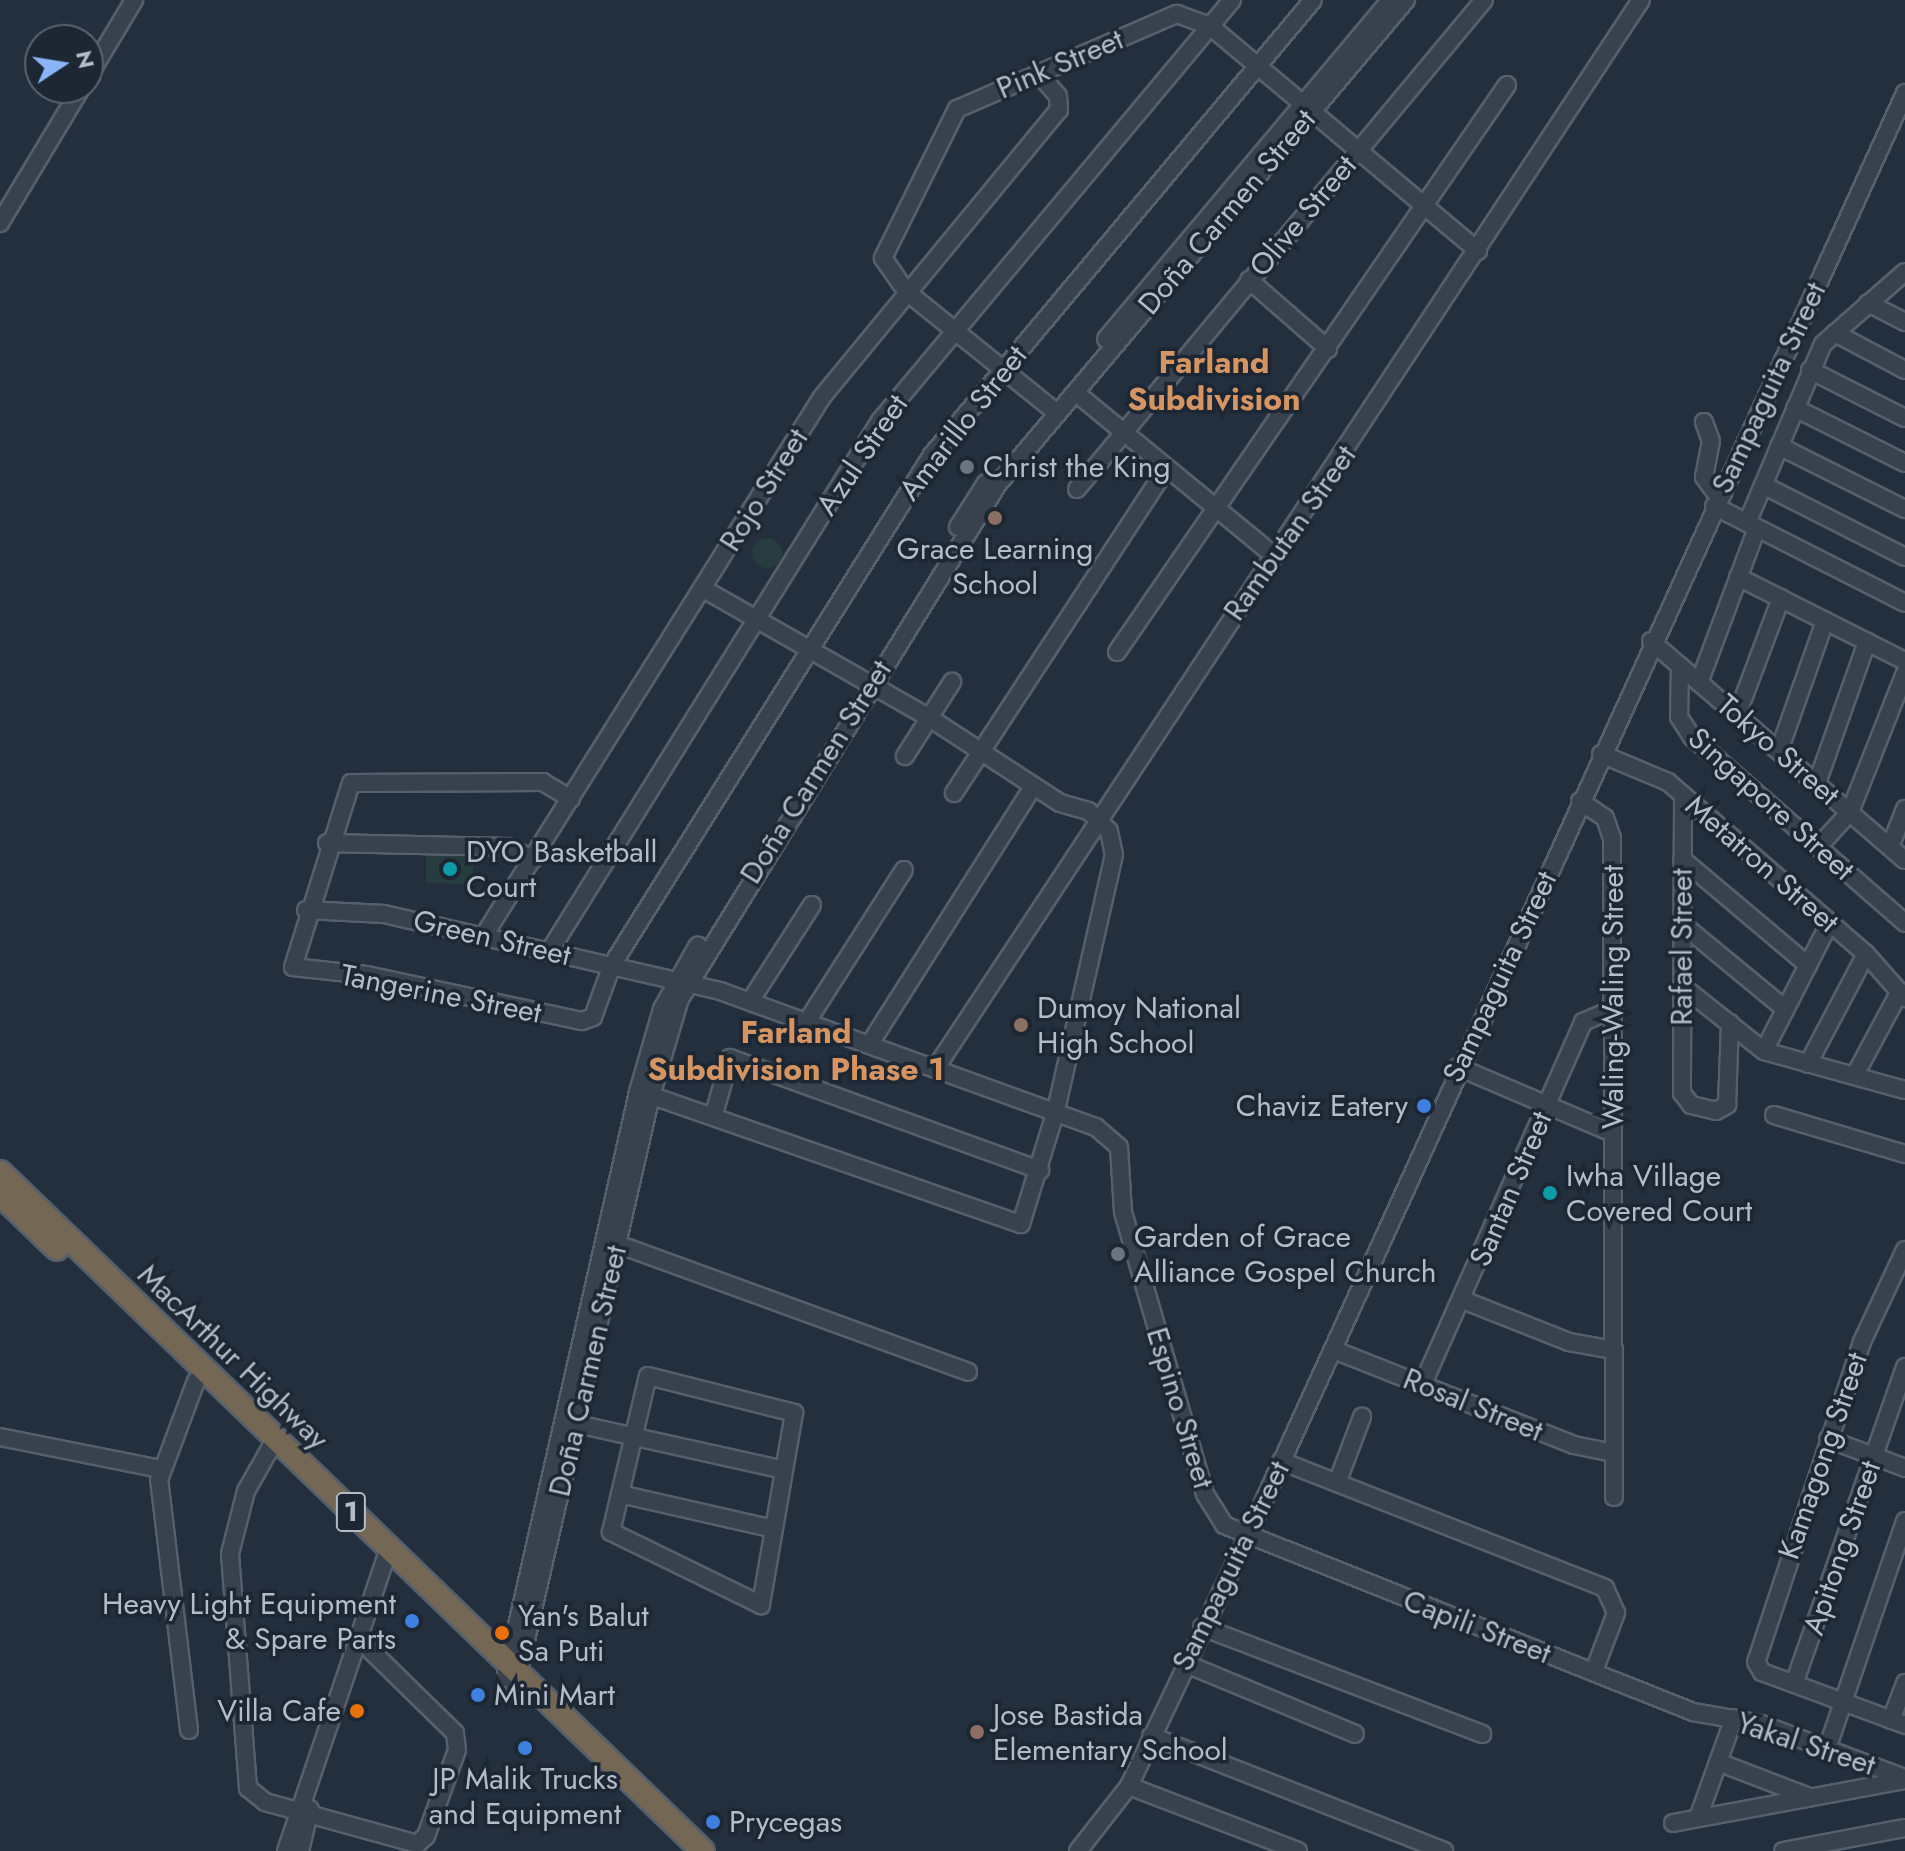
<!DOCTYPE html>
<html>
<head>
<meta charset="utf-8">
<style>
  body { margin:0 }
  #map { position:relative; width:1905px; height:1851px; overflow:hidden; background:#242f3e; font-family:Jost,sans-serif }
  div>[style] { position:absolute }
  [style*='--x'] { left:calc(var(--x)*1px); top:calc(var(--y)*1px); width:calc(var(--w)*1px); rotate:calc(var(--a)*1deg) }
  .green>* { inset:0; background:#263c3f }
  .round { border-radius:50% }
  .roads { filter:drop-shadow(2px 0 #565f6c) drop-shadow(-2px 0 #565f6c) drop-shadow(0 2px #565f6c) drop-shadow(0 -2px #565f6c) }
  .minor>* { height:16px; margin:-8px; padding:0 8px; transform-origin:8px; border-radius:8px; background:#38414e }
  .highway>* { height:22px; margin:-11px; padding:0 11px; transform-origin:11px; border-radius:11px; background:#746855 }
  .dots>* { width:22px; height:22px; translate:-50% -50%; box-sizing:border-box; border:4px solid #1d2633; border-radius:50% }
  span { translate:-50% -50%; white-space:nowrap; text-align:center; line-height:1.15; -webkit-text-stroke:7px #1d2633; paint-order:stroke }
  .shield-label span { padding:2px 6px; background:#1d2633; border:2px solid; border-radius:6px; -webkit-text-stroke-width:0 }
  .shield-label { font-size:28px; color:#b4bcc9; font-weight:700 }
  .street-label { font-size:30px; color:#b4bcc9 }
  .poi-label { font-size:30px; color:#b4bcc9 }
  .left { translate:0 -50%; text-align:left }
  .right { translate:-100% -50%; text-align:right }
  .neighbourhood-label { font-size:32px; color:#d59563; font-weight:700 }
  .north { position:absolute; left:24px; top:24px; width:80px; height:80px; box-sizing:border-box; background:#1d2633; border:2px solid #59626f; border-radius:50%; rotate:78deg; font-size:22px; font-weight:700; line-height:32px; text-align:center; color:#b4bcc9 }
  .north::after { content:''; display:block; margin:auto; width:28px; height:36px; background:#8ab4f8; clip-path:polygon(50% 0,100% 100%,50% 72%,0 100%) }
</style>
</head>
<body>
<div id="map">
  <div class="green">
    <i class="round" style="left:752px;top:538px;width:30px;height:30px"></i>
    <i style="clip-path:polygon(426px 854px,473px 855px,473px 884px,426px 883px)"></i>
  </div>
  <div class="roads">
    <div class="minor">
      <i style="--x:88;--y:77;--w:90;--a:-59.1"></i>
      <i style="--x:0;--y:223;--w:157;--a:-59"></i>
      <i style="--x:1249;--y:280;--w:105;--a:41.1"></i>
      <i style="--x:1868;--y:303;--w:42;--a:27.2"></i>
      <i style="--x:1835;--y:333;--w:79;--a:27.9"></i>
      <i style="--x:1106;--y:339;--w:442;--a:-50"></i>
      <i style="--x:1810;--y:370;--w:106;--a:26.8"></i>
      <i style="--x:1076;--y:393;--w:252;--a:39.4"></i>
      <i style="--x:1795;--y:408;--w:123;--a:26.6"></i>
      <i style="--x:1057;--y:413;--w:194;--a:-141.1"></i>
      <i style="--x:906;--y:291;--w:40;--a:-124.9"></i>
      <i style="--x:883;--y:258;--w:166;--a:-63.6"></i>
      <i style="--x:957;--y:109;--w:240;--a:-23.4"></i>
      <i style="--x:1177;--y:14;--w:35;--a:20"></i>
      <i style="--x:1210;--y:26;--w:350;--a:40"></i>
      <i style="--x:1704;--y:422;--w:20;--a:70"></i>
      <i style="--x:1711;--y:441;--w:37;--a:101"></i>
      <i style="--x:1704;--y:477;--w:24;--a:54"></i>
      <i style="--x:1779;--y:446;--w:141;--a:26.6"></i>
      <i style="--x:1763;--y:485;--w:159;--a:26.9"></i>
      <i style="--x:1077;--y:489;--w:636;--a:-50.23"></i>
      <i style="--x:1714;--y:506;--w:214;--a:26.9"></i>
      <i style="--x:1747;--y:523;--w:194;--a:-67"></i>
      <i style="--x:1823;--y:344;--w:109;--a:-41.3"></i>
      <i style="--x:958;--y:527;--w:52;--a:-57.5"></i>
      <i style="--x:1738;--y:577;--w:187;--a:26.7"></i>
      <i style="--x:1651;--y:641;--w:335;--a:40.8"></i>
      <i style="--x:1117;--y:652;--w:688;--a:-55.48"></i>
      <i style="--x:1680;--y:666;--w:51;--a:91.1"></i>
      <i style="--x:1679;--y:717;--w:24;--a:57"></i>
      <i style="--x:1692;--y:737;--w:283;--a:41.1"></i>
      <i style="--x:1699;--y:683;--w:165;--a:-69.5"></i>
      <i style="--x:1737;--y:715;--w:125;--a:-69.4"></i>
      <i style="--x:1779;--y:751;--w:138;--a:-70.5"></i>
      <i style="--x:1601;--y:754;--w:73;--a:22.7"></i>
      <i style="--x:1668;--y:782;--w:262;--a:41"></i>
      <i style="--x:1866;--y:954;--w:59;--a:48.4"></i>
      <i style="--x:905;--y:756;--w:88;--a:-57.6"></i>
      <i style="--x:1817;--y:783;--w:150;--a:-70.5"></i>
      <i style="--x:954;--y:793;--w:386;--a:-56.8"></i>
      <i style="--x:1683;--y:795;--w:298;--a:90.2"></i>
      <i style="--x:1682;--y:1093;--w:15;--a:53"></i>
      <i style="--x:1691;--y:1105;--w:26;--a:13"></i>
      <i style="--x:1716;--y:1111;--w:13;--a:-29"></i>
      <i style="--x:1727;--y:1105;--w:82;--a:-87.9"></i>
      <i style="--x:571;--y:799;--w:33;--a:-149"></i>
      <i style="--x:543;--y:782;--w:192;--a:179.7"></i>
      <i style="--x:351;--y:783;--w:193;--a:107.5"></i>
      <i style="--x:293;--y:967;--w:74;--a:6.2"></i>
      <i style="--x:367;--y:975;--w:220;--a:12.1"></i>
      <i style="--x:582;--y:1021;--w:12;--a:-20"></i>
      <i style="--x:593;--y:1017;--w:55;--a:-69.9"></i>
      <i style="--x:612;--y:965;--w:602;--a:-57.89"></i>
      <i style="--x:932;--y:455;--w:593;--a:-50.06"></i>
      <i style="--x:1580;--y:801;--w:30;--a:34"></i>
      <i style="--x:1605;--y:818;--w:21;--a:71"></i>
      <i style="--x:1612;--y:838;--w:659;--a:89.83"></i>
      <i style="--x:327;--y:843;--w:181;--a:1.3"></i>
      <i style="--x:508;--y:847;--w:28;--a:26"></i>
      <i style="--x:1818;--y:847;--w:47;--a:-47.6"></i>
      <i style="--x:1850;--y:812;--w:149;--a:-68.4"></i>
      <i style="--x:1890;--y:847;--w:41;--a:-68.5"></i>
      <i style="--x:1682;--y:859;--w:165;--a:40.1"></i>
      <i style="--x:306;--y:910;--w:78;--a:2.9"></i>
      <i style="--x:384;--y:914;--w:345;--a:12.9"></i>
      <i style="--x:720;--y:991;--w:400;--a:19.9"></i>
      <i style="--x:1096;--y:1127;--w:30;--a:41"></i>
      <i style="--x:1119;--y:1147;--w:65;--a:86.5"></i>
      <i style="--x:1123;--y:1212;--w:294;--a:73.8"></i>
      <i style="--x:1205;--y:1494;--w:36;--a:58"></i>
      <i style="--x:1224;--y:1525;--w:505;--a:21.74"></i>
      <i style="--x:1693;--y:1712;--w:69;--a:10"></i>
      <i style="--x:1761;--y:1724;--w:154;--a:20.6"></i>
      <i style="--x:1682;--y:924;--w:134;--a:39.5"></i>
      <i style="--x:483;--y:937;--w:638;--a:-57.88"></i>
      <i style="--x:822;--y:397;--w:372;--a:-50.5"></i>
      <i style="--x:1059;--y:110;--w:14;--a:-94"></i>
      <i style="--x:1058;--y:96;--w:30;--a:-131"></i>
      <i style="--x:549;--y:952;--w:626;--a:-58.06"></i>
      <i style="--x:880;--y:421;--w:549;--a:-50.1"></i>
      <i style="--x:1682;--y:986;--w:105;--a:38.4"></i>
      <i style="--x:1764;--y:1051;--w:146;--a:15.5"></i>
      <i style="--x:751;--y:1000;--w:113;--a:-57.3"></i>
      <i style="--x:808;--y:1020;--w:178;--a:-57.4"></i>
      <i style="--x:871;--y:1042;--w:302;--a:-57.6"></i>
      <i style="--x:1764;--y:1051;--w:145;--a:-62.9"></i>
      <i style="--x:1808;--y:1064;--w:124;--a:-62.2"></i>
      <i style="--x:937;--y:1066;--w:1277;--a:-56.56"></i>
      <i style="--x:1458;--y:1067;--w:168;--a:23.1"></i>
      <i style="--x:1855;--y:1075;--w:95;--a:-61.8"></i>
      <i style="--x:644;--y:1093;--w:399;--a:19.2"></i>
      <i style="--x:1021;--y:1224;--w:119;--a:-72.9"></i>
      <i style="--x:1056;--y:1110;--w:262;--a:-77.2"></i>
      <i style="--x:1114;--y:855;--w:25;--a:-102"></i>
      <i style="--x:1109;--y:831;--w:29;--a:-136"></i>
      <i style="--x:1088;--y:811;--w:29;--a:-164"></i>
      <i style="--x:1060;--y:803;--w:158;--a:-146.9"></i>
      <i style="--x:928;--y:717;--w:260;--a:-150.3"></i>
      <i style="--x:714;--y:1114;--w:58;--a:-74.1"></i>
      <i style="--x:730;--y:1058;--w:330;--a:19.9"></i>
      <i style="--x:1774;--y:1115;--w:137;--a:16.6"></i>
      <i style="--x:609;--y:1241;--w:382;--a:20"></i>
      <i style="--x:1905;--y:1250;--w:102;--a:115.1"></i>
      <i style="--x:1862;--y:1342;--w:337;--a:108.3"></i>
      <i style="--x:1756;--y:1662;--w:12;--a:59"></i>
      <i style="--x:1762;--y:1672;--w:153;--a:20.3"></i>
      <i style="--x:1463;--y:1300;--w:114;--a:21.6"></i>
      <i style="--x:1569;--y:1342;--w:46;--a:10.1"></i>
      <i style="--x:1334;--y:1350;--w:258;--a:21.6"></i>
      <i style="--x:1574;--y:1445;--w:41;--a:11.3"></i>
      <i style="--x:648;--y:1376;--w:151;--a:14.2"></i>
      <i style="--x:794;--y:1413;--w:195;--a:99.8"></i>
      <i style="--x:761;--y:1605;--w:167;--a:-154"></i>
      <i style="--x:611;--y:1532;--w:160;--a:-76.7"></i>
      <i style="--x:1422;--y:1386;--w:398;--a:-66.1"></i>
      <i style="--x:1583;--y:1022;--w:33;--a:-23"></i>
      <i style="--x:568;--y:1422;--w:221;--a:12.5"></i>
      <i style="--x:0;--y:1437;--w:163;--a:11.3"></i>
      <i style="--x:276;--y:1438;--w:61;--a:119.5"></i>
      <i style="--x:246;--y:1491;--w:65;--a:104.3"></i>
      <i style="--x:230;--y:1554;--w:235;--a:85.6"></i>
      <i style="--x:248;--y:1788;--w:22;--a:39"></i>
      <i style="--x:265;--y:1802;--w:158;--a:15.4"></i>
      <i style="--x:417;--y:1844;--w:12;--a:-42"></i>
      <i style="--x:426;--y:1836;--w:91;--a:-70.2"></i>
      <i style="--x:457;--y:1750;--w:17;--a:-97"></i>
      <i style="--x:455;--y:1733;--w:134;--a:-135.6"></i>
      <i style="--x:1828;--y:1439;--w:82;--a:20.6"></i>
      <i style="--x:1281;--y:1461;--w:348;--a:21.4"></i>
      <i style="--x:1605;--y:1588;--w:27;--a:66"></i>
      <i style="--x:1616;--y:1613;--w:62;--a:110.8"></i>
      <i style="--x:1337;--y:1483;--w:71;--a:-69.3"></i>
      <i style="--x:620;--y:1494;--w:158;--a:12.8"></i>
      <i style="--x:1202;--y:1627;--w:300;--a:20.9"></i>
      <i style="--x:1184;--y:1663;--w:185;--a:22.5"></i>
      <i style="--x:505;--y:1678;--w:601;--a:-77.21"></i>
      <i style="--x:638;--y:1092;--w:86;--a:-73.9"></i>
      <i style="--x:662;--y:1009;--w:73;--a:-60.6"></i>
      <i style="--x:1794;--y:1684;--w:336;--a:-70.7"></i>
      <i style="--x:515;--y:1688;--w:607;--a:-77.06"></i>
      <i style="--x:651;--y:1096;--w:101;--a:-73.4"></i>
      <i style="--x:680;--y:999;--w:605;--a:-58.31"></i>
      <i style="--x:998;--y:484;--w:633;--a:-49.87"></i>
      <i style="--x:1891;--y:1720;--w:40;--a:-69"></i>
      <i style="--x:189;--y:1730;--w:252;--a:-96.8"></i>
      <i style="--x:159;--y:1480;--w:106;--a:-69.5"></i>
      <i style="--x:1151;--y:1736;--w:315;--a:21.4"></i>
      <i style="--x:1827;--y:1749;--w:241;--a:-71.1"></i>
      <i style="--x:1718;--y:1762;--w:97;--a:21"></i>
      <i style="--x:1129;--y:1786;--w:181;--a:21"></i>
      <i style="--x:1698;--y:1818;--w:106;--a:-70.2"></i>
      <i style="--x:1673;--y:1823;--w:236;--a:-10.5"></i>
      <i style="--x:286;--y:1851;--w:319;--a:-71.2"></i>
      <i style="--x:300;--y:1851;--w:43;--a:-76.6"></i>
      <i style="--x:1078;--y:1851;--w:83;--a:-51.9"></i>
      <i style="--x:1129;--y:1786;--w:272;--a:-64.6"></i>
      <i style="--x:1246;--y:1540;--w:1590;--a:-65.51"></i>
      <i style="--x:1783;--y:1851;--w:124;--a:-10.7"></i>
    </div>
    <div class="highway">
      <i style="--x:0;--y:1172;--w:977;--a:44.01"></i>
      <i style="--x:0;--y:1194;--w:79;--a:44"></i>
    </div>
  </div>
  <div class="dots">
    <i style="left:967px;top:467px;background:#6b7280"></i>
    <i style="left:995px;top:518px;background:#8d6e63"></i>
    <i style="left:450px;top:869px;background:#0f9aa8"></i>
    <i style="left:1021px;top:1025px;background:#8d6e63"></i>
    <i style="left:1424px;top:1106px;background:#3f7fe0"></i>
    <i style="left:1550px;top:1193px;background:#0f9aa8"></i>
    <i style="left:1118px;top:1254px;background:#6b7280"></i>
    <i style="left:412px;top:1621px;background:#3f7fe0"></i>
    <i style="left:502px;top:1633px;background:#e8710a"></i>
    <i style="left:478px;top:1695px;background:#3f7fe0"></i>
    <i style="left:357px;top:1711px;background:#e8710a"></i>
    <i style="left:977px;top:1732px;background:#8d6e63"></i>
    <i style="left:525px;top:1748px;background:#3f7fe0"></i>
    <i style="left:713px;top:1822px;background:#3f7fe0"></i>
  </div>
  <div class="shield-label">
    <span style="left:351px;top:1512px">1</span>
  </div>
  <div class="street-label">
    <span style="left:1060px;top:64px;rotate:-23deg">Pink Street</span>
    <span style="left:1227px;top:212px;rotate:-50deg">Doña Carmen Street</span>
    <span style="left:1303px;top:216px;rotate:-50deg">Olive Street</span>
    <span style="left:1769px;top:388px;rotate:-65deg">Sampaguita Street</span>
    <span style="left:963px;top:423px;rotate:-52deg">Amarillo Street</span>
    <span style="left:862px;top:455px;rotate:-56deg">Azul Street</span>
    <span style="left:764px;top:490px;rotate:-58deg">Rojo Street</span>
    <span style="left:1290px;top:533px;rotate:-55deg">Rambutan Street</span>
    <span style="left:1778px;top:750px;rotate:41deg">Tokyo Street</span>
    <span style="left:816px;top:772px;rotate:-58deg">Doña Carmen Street</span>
    <span style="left:1771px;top:804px;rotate:42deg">Singapore Street</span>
    <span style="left:1762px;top:864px;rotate:41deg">Metatron Street</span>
    <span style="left:492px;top:938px;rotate:13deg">Green Street</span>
    <span style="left:1682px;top:947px;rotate:-90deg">Rafael Street</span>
    <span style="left:1500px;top:977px;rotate:-65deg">Sampaguita Street</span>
    <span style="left:441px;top:994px;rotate:11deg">Tangerine Street</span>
    <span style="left:1613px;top:997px;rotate:-90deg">Waling-Waling Street</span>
    <span style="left:1511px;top:1189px;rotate:-67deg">Santan Street</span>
    <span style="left:233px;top:1357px;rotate:44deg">MacArthur Highway</span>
    <span style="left:588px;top:1371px;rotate:-77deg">Doña Carmen Street</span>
    <span style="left:1473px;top:1405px;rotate:22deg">Rosal Street</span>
    <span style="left:1180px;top:1408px;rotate:73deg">Espino Street</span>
    <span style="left:1823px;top:1456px;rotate:-71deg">Kamagong Street</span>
    <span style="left:1842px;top:1548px;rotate:-71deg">Apitong Street</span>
    <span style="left:1231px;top:1566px;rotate:-64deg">Sampaguita Street</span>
    <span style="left:1477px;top:1627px;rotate:21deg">Capili Street</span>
    <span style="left:1806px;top:1744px;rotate:18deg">Yakal Street</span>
  </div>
  <div class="poi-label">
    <span class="left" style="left:983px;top:467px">Christ the King</span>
    <span style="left:995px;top:566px">Grace Learning<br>School</span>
    <span class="left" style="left:466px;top:869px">DYO Basketball<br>Court</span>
    <span class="left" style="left:1037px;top:1025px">Dumoy National<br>High School</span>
    <span class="right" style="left:1408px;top:1106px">Chaviz Eatery</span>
    <span class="left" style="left:1566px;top:1193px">Iwha Village<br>Covered Court</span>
    <span class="left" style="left:1134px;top:1254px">Garden of Grace<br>Alliance Gospel Church</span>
    <span class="right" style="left:396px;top:1621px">Heavy Light Equipment<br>&amp; Spare Parts</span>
    <span class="left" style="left:518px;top:1633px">Yan's Balut<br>Sa Puti</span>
    <span class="left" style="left:494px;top:1695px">Mini Mart</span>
    <span class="right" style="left:341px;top:1711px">Villa Cafe</span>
    <span class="left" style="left:993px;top:1732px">Jose Bastida<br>Elementary School</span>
    <span style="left:525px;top:1796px">JP Malik Trucks<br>and Equipment</span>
    <span class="left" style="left:729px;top:1822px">Prycegas</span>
  </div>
  <div class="neighbourhood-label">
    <span style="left:1214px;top:381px">Farland<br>Subdivision</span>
    <span style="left:796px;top:1051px">Farland<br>Subdivision Phase 1</span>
  </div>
  <div class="north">N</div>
</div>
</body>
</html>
